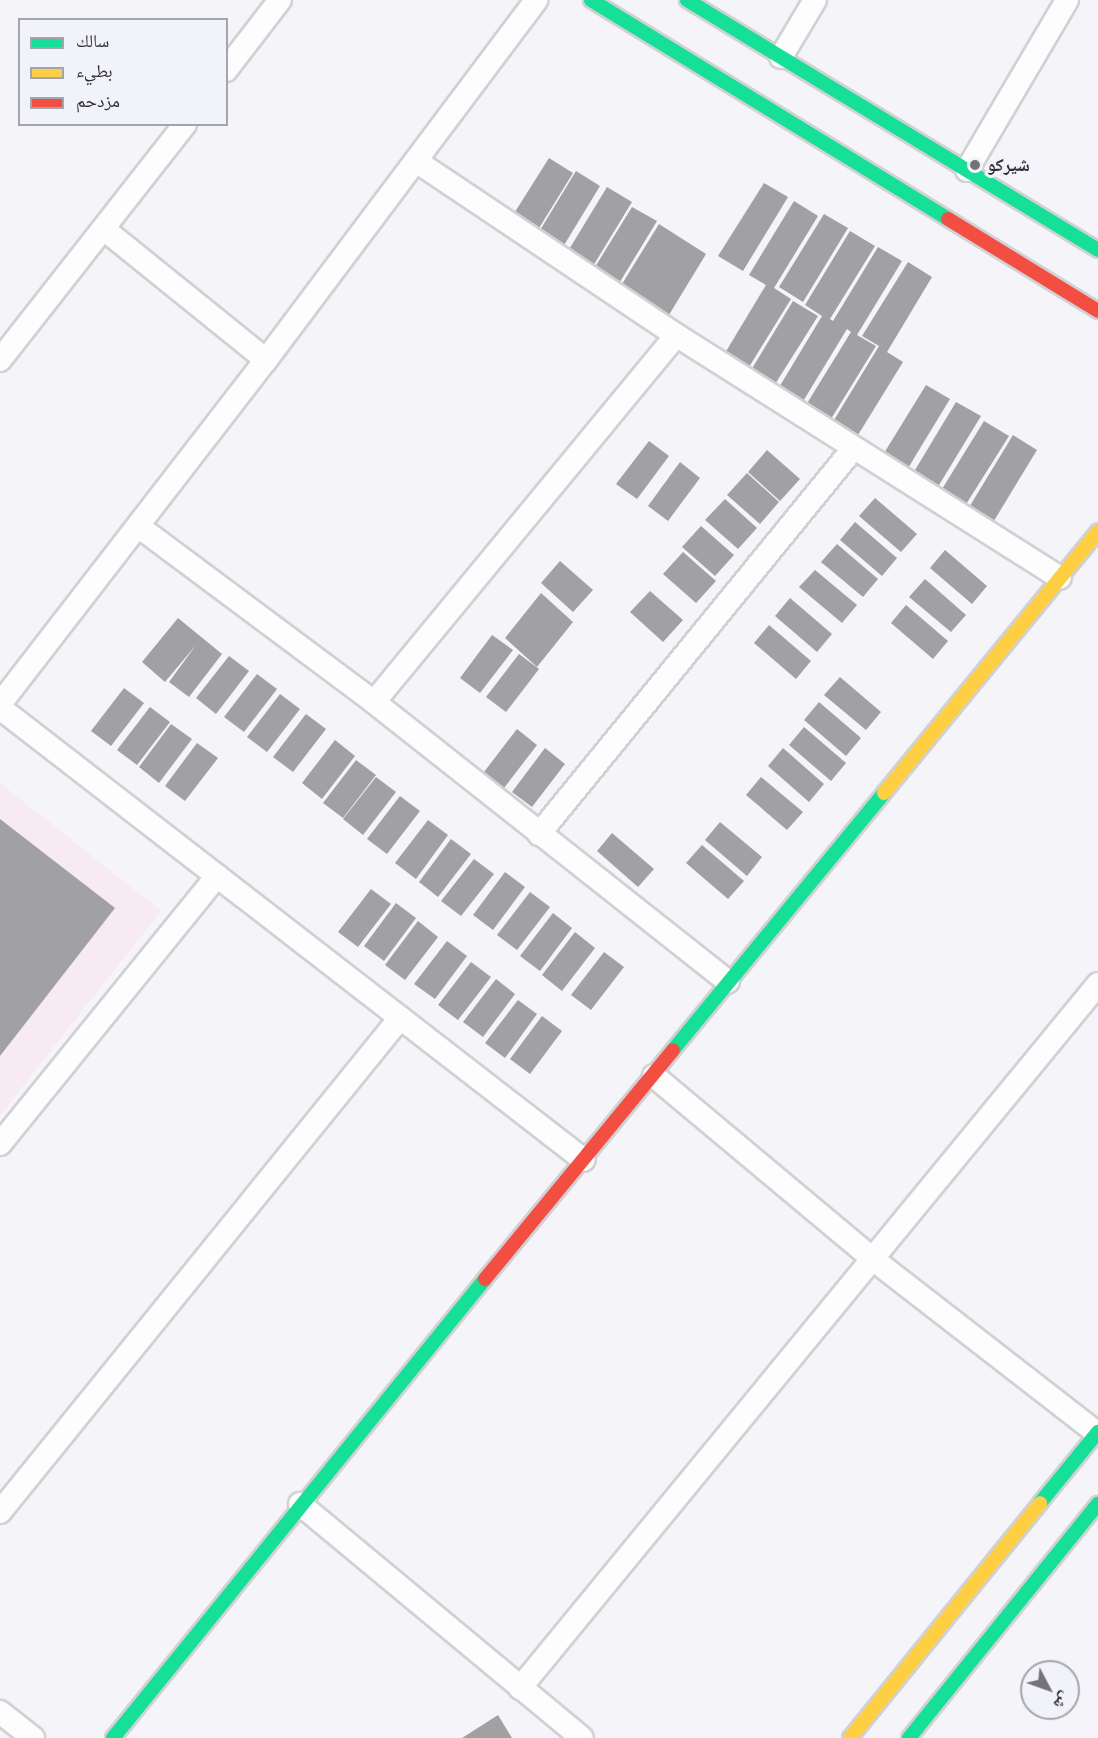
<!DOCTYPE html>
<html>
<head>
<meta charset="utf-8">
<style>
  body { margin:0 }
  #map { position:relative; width:1098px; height:1738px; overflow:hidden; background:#f4f4f9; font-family:"Roboto Serif","Noto Naskh Arabic",serif }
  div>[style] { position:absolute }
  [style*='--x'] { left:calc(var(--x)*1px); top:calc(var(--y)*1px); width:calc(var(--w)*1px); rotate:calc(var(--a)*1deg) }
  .education>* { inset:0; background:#f7eaf1 }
  .building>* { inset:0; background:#a1a1a4 }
  .roads { filter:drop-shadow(2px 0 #d1d1d5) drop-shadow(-2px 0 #d1d1d5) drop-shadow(0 2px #d1d1d5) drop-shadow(0 -2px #d1d1d5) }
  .street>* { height:22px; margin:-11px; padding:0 11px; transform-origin:11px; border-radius:11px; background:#fdfdfe }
  .fast>* { height:14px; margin:-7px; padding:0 7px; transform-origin:7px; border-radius:7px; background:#16e098 }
  .slow>* { height:14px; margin:-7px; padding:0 7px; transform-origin:7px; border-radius:7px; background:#ffcf43 }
  .jam>* { height:14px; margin:-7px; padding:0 7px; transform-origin:7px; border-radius:7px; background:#f24e42 }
  .dots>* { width:16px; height:16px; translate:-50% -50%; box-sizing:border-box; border:3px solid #f2f2fb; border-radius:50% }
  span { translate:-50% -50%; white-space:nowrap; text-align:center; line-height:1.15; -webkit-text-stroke:6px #f2f2fb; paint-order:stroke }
  .poi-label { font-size:18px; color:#2f2f33; font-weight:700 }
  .left { translate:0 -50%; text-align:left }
  .legend { position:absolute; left:18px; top:18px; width:210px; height:108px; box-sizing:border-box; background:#f2f2fb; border:2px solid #a4a4ab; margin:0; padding:8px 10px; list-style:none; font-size:18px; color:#2f2f33 }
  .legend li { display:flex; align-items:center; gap:12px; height:30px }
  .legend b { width:30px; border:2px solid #a4a4ab }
  .north { position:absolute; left:1020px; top:1660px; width:60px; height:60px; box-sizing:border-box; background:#f2f2fb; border:2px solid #a4a4ab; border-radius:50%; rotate:131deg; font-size:16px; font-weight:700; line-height:24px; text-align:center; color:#2f2f33 }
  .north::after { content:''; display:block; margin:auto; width:21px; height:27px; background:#747478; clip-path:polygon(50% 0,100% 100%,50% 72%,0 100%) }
</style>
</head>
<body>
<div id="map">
  <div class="education">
    <i style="clip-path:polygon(0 783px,161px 911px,0 1115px)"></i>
  </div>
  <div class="building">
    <i style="clip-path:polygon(549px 158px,573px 173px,528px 246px,503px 231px)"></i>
    <i style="clip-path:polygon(576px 171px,600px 186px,555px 260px,531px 245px)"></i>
    <i style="clip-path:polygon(764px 183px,788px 197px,743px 271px,718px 256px)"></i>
    <i style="clip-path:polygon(607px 187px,632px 202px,587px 276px,562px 261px)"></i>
    <i style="clip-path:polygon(794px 201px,818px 216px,774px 288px,791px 299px,746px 372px,722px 358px,766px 285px,749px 275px)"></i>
    <i style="clip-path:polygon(632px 207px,657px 221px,612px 295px,587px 280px)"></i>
    <i style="clip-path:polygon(824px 214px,848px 228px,803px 302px,779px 287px)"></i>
    <i style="clip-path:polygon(659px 224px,706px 254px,661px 328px,614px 297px)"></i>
    <i style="clip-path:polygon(850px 231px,875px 246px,830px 319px,833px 321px,878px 247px,902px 261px,857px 335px,876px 346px,831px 419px,806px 405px,851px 332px,847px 329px,802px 403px,778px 389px,822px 316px,805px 305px)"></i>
    <i style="clip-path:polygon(908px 262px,932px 277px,887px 352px,903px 362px,858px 435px,834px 420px,879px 346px,862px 336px)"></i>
    <i style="clip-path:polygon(793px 301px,818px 316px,772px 389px,748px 375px)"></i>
    <i style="clip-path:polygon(926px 385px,950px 399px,905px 473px,881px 458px)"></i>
    <i style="clip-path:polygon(956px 402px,981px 416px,936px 490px,912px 475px)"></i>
    <i style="clip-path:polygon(984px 421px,1009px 436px,963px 509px,939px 494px)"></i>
    <i style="clip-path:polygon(1013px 435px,1037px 450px,992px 524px,968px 509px)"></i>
    <i style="clip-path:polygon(649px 441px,669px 456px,637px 499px,616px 484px)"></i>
    <i style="clip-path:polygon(767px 450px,800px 479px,780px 501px,748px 472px)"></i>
    <i style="clip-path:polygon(680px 462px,700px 478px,668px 521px,648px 506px)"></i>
    <i style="clip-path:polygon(747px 473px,779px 502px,760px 524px,727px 495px)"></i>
    <i style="clip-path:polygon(875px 498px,917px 534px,901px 552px,859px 516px)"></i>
    <i style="clip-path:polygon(725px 499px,757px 528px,738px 549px,705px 520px)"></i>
    <i style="clip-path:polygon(855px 522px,897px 558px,882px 576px,840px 540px)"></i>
    <i style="clip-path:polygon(701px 526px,734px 555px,715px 576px,682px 547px)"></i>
    <i style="clip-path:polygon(837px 544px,878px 579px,863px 597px,821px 562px)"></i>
    <i style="clip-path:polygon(945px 550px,987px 586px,972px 604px,930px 568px)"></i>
    <i style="clip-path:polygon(683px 552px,716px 581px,696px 603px,663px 574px)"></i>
    <i style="clip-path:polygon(560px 561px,593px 590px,573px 612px,541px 583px)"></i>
    <i style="clip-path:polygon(815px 570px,857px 605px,842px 623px,799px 587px)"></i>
    <i style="clip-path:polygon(925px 579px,966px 615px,951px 632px,909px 597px)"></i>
    <i style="clip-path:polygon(650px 591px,683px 620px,663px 642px,630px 612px)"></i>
    <i style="clip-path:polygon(541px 593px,573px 622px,537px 667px,505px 638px)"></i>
    <i style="clip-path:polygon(790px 598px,832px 634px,817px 652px,775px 616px)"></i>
    <i style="clip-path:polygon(906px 605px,948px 641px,933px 659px,891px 623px)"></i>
    <i style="clip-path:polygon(178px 618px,222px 654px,189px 697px,169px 682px,196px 645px,165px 682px,142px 662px)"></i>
    <i style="clip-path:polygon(769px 625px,811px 661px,796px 679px,754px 643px)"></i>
    <i style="clip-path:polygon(492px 635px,513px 650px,480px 693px,460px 678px)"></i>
    <i style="clip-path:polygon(519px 654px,539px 669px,506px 712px,486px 697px)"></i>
    <i style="clip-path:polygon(229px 656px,249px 671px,216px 714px,196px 698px)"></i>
    <i style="clip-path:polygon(257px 674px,277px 689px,244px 732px,224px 717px)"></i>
    <i style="clip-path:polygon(840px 677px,881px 712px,866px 730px,824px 695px)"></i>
    <i style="clip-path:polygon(124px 688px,144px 703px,111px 746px,91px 731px)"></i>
    <i style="clip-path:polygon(280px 694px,300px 709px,267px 752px,247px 737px)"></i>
    <i style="clip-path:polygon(819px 702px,861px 738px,846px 756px,804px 720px)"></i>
    <i style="clip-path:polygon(150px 707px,170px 722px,137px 765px,117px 750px)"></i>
    <i style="clip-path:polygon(306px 714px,326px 729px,293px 772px,273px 757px)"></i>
    <i style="clip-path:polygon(171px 724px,192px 739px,159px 783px,139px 767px)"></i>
    <i style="clip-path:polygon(804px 727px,846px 763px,831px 781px,789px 745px)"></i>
    <i style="clip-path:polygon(517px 729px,537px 745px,504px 788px,484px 772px)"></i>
    <i style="clip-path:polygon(335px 740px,355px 756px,322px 799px,302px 783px)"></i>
    <i style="clip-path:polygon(197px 743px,218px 758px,185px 801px,165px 786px)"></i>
    <i style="clip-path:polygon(545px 748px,565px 764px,532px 807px,512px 792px)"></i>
    <i style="clip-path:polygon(783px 748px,824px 784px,809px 802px,768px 766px)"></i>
    <i style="clip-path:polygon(356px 760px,376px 775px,343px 818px,323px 803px)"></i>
    <i style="clip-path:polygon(376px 777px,396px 792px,363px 835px,343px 819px)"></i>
    <i style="clip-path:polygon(761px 777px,803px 812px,787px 830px,746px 795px)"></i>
    <i style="clip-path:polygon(400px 796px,420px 811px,387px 854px,367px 839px)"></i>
    <i style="clip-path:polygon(0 819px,115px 908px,0 1056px)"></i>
    <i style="clip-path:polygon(428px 820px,448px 835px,416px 879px,395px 863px)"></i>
    <i style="clip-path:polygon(720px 822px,762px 857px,747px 876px,705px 840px)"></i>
    <i style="clip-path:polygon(612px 833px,654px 869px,638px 887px,597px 851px)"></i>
    <i style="clip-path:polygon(451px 839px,471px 854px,438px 897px,419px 882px)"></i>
    <i style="clip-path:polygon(702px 845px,744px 881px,728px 899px,686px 863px)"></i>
    <i style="clip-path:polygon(474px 859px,494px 874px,461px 916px,441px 901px)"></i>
    <i style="clip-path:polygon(505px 872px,525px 887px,493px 930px,473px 915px)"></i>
    <i style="clip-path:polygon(371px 889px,391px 904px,358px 947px,338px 932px)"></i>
    <i style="clip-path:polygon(530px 892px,550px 907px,517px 950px,497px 935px)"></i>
    <i style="clip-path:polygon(396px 903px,416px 918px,384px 961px,364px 946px)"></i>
    <i style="clip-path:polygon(553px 913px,572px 928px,540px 971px,520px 956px)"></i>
    <i style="clip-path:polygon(418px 921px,438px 937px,405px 980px,385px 965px)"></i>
    <i style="clip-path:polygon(575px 932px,595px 948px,562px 991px,542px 975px)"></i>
    <i style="clip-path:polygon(447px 941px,467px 956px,435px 999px,414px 984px)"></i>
    <i style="clip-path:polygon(604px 952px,624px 967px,591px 1010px,571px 995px)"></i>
    <i style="clip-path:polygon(471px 962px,491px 977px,458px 1020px,438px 1005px)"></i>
    <i style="clip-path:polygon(496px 979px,515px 994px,483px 1037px,463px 1022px)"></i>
    <i style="clip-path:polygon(518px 1000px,537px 1014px,505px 1058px,485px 1043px)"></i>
    <i style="clip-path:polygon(542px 1016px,562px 1031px,530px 1074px,510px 1059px)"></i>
    <i style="clip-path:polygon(498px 1715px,512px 1738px,462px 1738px)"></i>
  </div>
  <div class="roads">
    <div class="street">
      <i style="--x:781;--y:57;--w:66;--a:-59.2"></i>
      <i style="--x:226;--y:70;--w:88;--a:-52.4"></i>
      <i style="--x:416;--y:161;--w:313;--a:33.8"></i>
      <i style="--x:676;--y:335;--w:454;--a:32.3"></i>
      <i style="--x:967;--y:170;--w:197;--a:-59.5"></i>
      <i style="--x:105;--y:230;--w:207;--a:38.9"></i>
      <i style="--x:0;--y:360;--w:300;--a:-51.9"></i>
      <i style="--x:138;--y:526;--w:294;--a:36.7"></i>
      <i style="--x:374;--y:702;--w:451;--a:38.3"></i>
      <i style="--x:374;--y:702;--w:475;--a:-50.5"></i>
      <i style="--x:0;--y:704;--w:435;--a:-52.3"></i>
      <i style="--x:266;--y:360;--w:450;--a:-53.1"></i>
      <i style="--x:0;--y:708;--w:738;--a:37.74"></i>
      <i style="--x:539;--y:834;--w:498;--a:-50.8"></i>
      <i style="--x:654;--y:1076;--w:287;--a:39.9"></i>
      <i style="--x:874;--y:1260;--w:282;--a:37.8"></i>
      <i style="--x:0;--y:1144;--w:345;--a:-51"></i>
      <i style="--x:300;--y:1504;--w:366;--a:39.7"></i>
      <i style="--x:0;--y:1512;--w:636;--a:-51"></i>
      <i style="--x:520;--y:1688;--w:911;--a:-50.61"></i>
      <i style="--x:0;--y:1712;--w:42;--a:38.2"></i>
    </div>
    <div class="fast">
      <i style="--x:591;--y:0;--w:419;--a:31.5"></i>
      <i style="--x:687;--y:0;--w:481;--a:31.3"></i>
      <i style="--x:673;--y:1050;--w:333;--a:-50.6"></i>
      <i style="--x:1040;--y:1503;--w:92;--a:-50.8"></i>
      <i style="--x:113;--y:1738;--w:591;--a:-50.98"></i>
      <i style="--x:909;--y:1738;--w:301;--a:-51.1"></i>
    </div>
    <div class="slow">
      <i style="--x:884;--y:793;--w:338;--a:-50.7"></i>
      <i style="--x:850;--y:1738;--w:302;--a:-51"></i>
    </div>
    <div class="jam">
      <i style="--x:948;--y:219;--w:176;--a:31.5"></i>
      <i style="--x:485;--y:1279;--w:296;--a:-50.6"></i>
    </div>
  </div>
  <div class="dots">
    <i style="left:975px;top:165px;background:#747478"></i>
  </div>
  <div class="poi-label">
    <span class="left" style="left:987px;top:165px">شيركو</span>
  </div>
  <ul class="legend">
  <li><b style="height:8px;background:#16e098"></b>سالك</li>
  <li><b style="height:8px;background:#ffcf43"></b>بطيء</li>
  <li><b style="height:8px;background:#f24e42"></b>مزدحم</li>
  </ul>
  <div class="north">ش</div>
</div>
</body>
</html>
